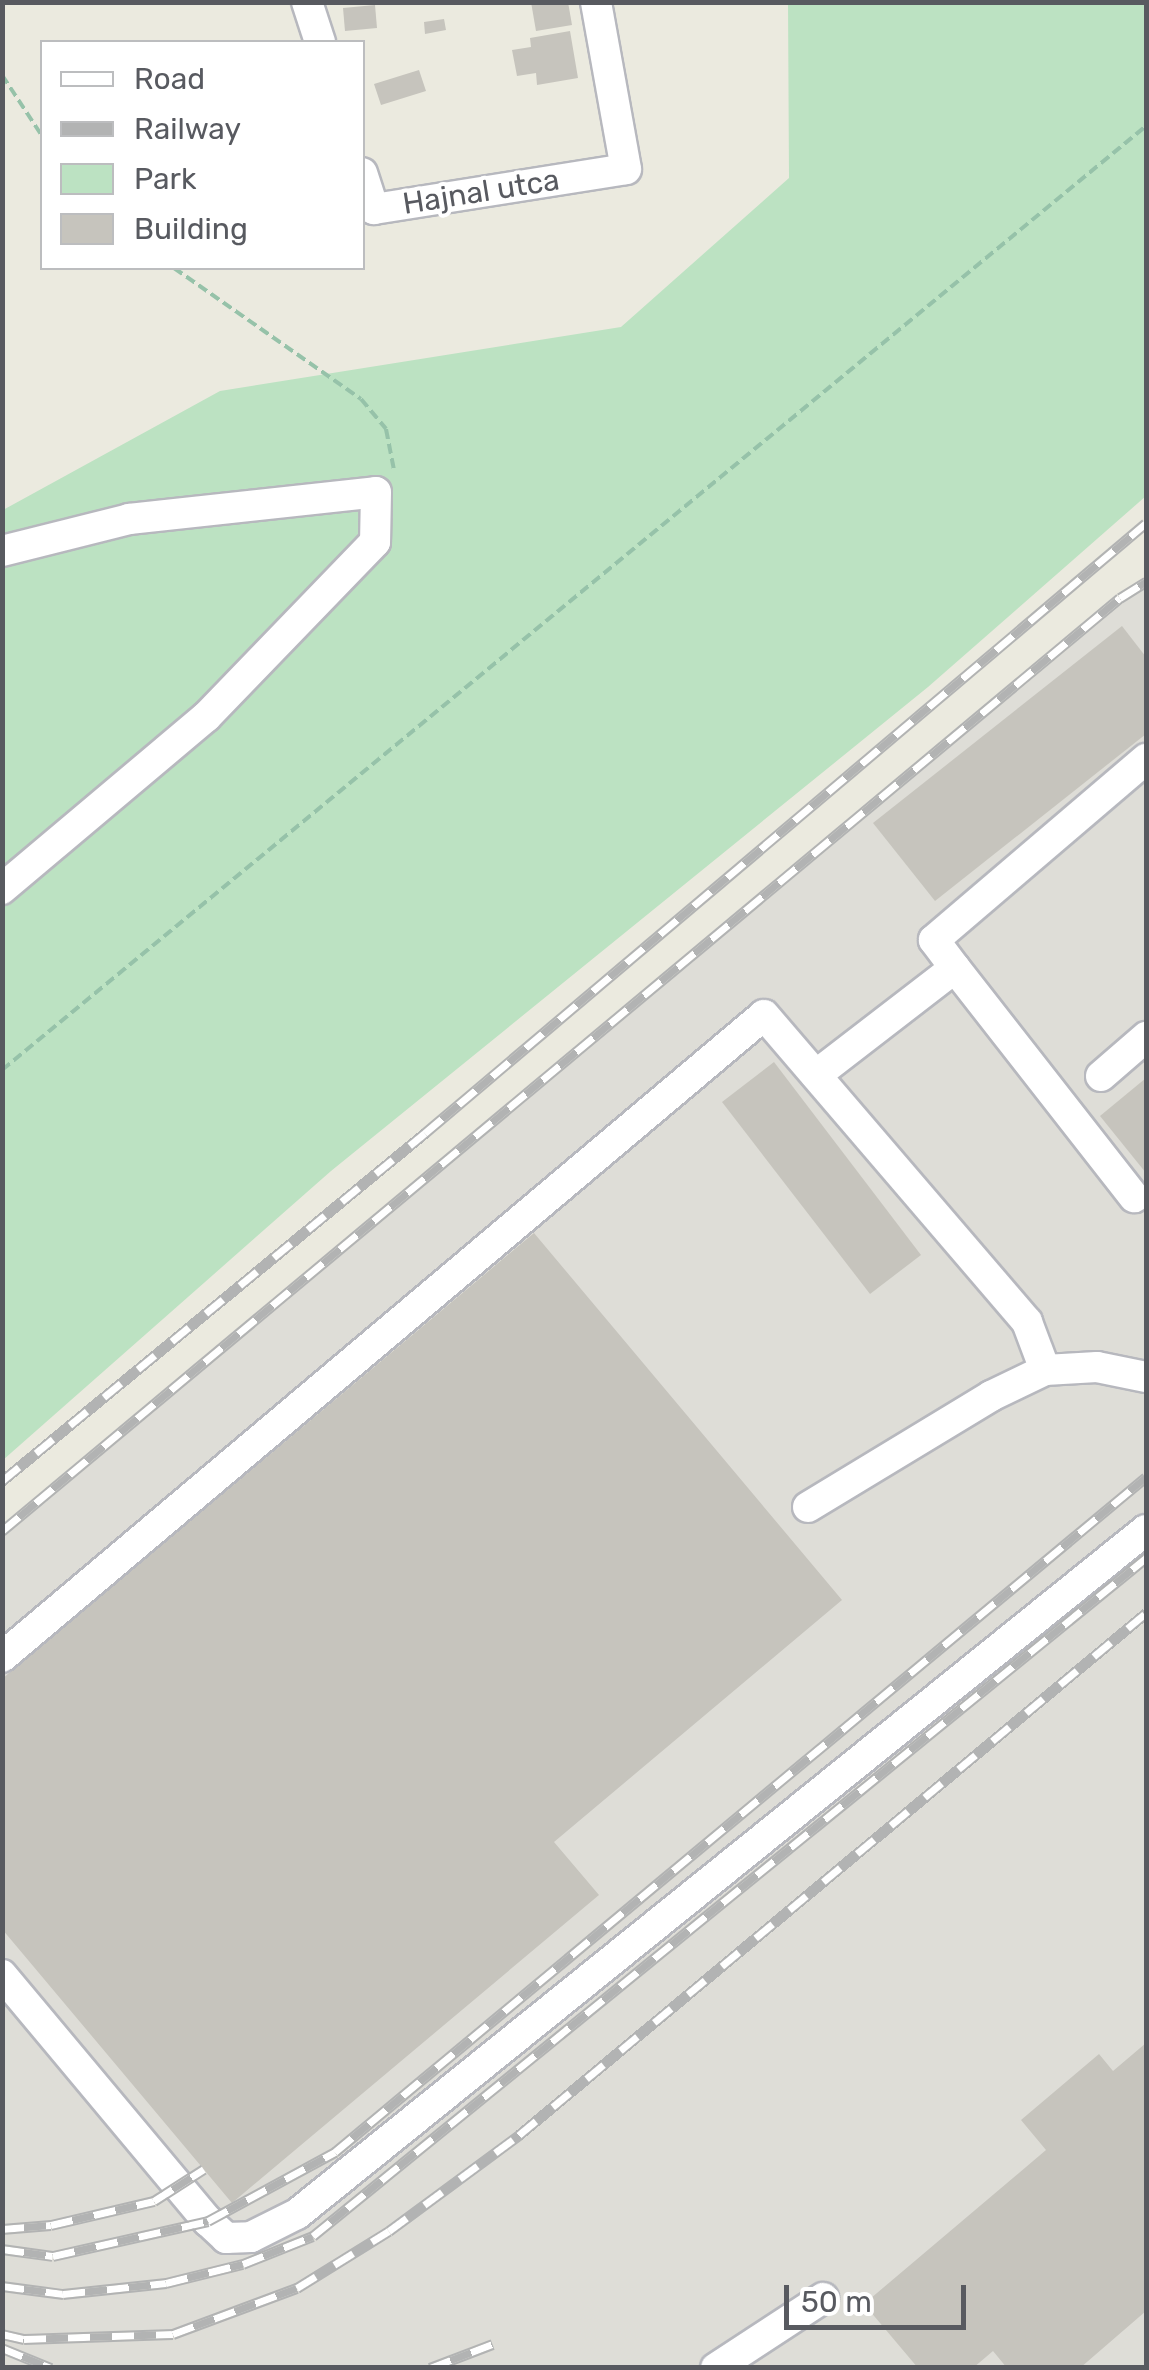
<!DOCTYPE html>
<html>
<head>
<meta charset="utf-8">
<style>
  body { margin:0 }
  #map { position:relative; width:1149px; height:2370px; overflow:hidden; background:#ebeadf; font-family:Rubik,sans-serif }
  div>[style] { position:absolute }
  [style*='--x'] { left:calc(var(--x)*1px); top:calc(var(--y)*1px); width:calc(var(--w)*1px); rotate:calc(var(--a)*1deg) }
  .industrial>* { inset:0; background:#deddd7 }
  .green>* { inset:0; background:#bce2c2 }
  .building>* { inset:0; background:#c6c4bd }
  .path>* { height:4px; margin-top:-2px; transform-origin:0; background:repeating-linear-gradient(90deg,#96c2a9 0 10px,transparent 0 15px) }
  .roads { filter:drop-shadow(2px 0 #b7b8be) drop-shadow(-2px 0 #b7b8be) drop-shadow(0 2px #b7b8be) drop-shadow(0 -2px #b7b8be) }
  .minor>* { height:30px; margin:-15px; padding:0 15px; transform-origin:15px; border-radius:15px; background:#fff }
  .rail>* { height:11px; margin-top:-5.5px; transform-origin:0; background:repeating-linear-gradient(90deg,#fff 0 22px,#b2b3b3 0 44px); box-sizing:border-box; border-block:2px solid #b2b3b3 }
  span { translate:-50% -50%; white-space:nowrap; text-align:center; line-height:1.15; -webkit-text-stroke:8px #fff; paint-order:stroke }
  .street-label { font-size:30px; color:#585a60 }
  .frame { position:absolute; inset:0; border:5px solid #585a60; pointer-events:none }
  .legend { position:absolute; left:40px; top:40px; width:325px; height:230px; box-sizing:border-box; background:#fff; border:2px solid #bcbdbf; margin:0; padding:12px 18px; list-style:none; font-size:30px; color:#585a60 }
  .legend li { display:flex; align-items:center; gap:20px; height:50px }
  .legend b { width:50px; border:2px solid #bcbdbf }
  .scale { position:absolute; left:784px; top:2285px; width:182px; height:45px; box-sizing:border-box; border:5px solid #585a60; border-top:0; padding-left:12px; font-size:30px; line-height:35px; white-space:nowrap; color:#585a60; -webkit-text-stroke:8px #fff; paint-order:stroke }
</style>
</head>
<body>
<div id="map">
  <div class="industrial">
    <i style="clip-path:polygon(1146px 584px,1146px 2367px,3px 2368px,3px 1536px)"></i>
  </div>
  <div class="green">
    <i style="clip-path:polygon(788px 3px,1146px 3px,1146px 496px,928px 687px,331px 1171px,3px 1460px,3px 510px,220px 391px,621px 327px,789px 178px)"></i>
  </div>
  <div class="building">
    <i style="clip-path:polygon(531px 2px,568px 2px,572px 25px,536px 31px)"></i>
    <i style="clip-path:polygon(375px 5px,377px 28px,345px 31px,343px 8px)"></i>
    <i style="clip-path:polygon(444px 19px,446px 30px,425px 34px,424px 22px)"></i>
    <i style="clip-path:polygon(570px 31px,578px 78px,537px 85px,536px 73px,517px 76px,512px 50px,531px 47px,530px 38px)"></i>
    <i style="clip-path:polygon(419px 70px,426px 91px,381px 105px,374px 84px)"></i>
    <i style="clip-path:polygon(1122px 626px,1146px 657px,1146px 734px,935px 901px,873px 823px)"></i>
    <i style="clip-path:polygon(774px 1062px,921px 1255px,870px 1294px,722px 1102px)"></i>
    <i style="clip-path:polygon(1146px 1078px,1146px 1173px,1100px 1116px)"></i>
    <i style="clip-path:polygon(534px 1233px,842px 1600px,554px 1842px,599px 1895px,232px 2203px,2px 1929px,2px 1679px)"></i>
    <i style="clip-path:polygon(1146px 2043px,1146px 2311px,1080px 2368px,1007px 2368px,993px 2351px,973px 2368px,918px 2368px,864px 2304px,1046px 2150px,1021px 2120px,1099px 2054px,1113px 2071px)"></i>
  </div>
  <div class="path">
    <i style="--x:2;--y:75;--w:73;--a:56.7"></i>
    <i style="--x:174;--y:268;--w:228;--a:35"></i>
    <i style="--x:361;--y:399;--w:39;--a:50"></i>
    <i style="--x:386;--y:429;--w:42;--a:79"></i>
    <i style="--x:2;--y:1070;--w:1483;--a:-39.53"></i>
  </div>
  <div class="roads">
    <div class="minor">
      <i style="--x:307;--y:2;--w:42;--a:72"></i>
      <i style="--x:362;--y:173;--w:38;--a:72"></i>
      <i style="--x:374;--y:209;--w:255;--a:-9"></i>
      <i style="--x:626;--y:169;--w:170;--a:-100.2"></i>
      <i style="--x:2;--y:551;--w:131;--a:-14.1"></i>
      <i style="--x:129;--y:519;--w:248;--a:-6.2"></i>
      <i style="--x:376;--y:492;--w:50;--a:91.1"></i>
      <i style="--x:375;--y:542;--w:243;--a:134"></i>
      <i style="--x:206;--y:717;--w:267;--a:139.9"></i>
      <i style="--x:955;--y:968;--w:291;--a:52"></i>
      <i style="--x:816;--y:1075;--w:175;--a:-37.6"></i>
      <i style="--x:955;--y:968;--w:35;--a:-127"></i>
      <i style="--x:934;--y:940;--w:279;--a:-40.5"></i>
      <i style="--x:1101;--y:1076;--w:60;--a:-40.9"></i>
      <i style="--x:808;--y:1507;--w:214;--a:-31.2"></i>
      <i style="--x:991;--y:1396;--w:60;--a:-25.7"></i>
      <i style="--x:1045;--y:1370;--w:52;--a:-3.3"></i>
      <i style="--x:1097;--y:1367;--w:50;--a:11.5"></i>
      <i style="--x:2;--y:1657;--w:996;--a:-40.11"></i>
      <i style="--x:764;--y:1015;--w:404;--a:49.4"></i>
      <i style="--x:1027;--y:1322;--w:51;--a:69.4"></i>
      <i style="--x:2;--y:1975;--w:321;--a:50.1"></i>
      <i style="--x:208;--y:2221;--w:25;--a:43"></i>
      <i style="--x:226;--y:2238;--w:25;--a:-2"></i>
      <i style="--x:251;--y:2237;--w:51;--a:-26.6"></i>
      <i style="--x:297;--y:2214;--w:1090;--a:-38.86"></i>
      <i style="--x:716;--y:2368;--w:128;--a:-33.2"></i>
    </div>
  </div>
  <div class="rail">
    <i style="--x:2;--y:1481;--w:548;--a:-39.44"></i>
    <i style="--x:425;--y:1133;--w:944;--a:-40.23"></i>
    <i style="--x:2;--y:1531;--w:1456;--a:-39.85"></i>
    <i style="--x:1120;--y:598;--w:31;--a:-32"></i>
    <i style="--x:2;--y:2229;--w:49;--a:-4.7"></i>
    <i style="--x:51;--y:2225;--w:106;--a:-13.1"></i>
    <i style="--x:154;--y:2201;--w:59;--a:-32.6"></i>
    <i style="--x:2;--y:2249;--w:51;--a:7.8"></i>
    <i style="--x:53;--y:2256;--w:159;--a:-12.7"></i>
    <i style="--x:208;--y:2221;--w:145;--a:-28.5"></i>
    <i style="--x:335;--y:2152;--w:1055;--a:-39.77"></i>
    <i style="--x:2;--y:2286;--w:62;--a:7.5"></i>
    <i style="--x:63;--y:2294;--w:104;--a:-6.1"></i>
    <i style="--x:166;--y:2283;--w:79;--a:-13.9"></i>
    <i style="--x:243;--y:2264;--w:75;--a:-21.8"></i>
    <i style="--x:313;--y:2236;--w:1074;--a:-39.14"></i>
    <i style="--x:2;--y:2334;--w:23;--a:13"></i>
    <i style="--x:24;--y:2339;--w:149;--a:-1.9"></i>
    <i style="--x:173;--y:2334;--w:132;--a:-20.4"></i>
    <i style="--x:297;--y:2288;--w:108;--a:-31.8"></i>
    <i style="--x:389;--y:2231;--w:162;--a:-36.4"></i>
    <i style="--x:519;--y:2135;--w:816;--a:-39.78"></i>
    <i style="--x:2;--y:2348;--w:53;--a:22.2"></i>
    <i style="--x:430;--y:2368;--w:67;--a:-20.9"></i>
  </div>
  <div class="street-label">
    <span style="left:481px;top:192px;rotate:-9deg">Hajnal utca</span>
  </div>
  <div class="frame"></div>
  <ul class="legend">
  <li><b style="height:12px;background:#fff"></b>Road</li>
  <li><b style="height:12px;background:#b2b3b3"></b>Railway</li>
  <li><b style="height:28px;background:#bce2c2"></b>Park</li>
  <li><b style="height:28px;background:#c6c4bd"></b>Building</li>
  </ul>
  <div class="scale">50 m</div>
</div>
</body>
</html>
